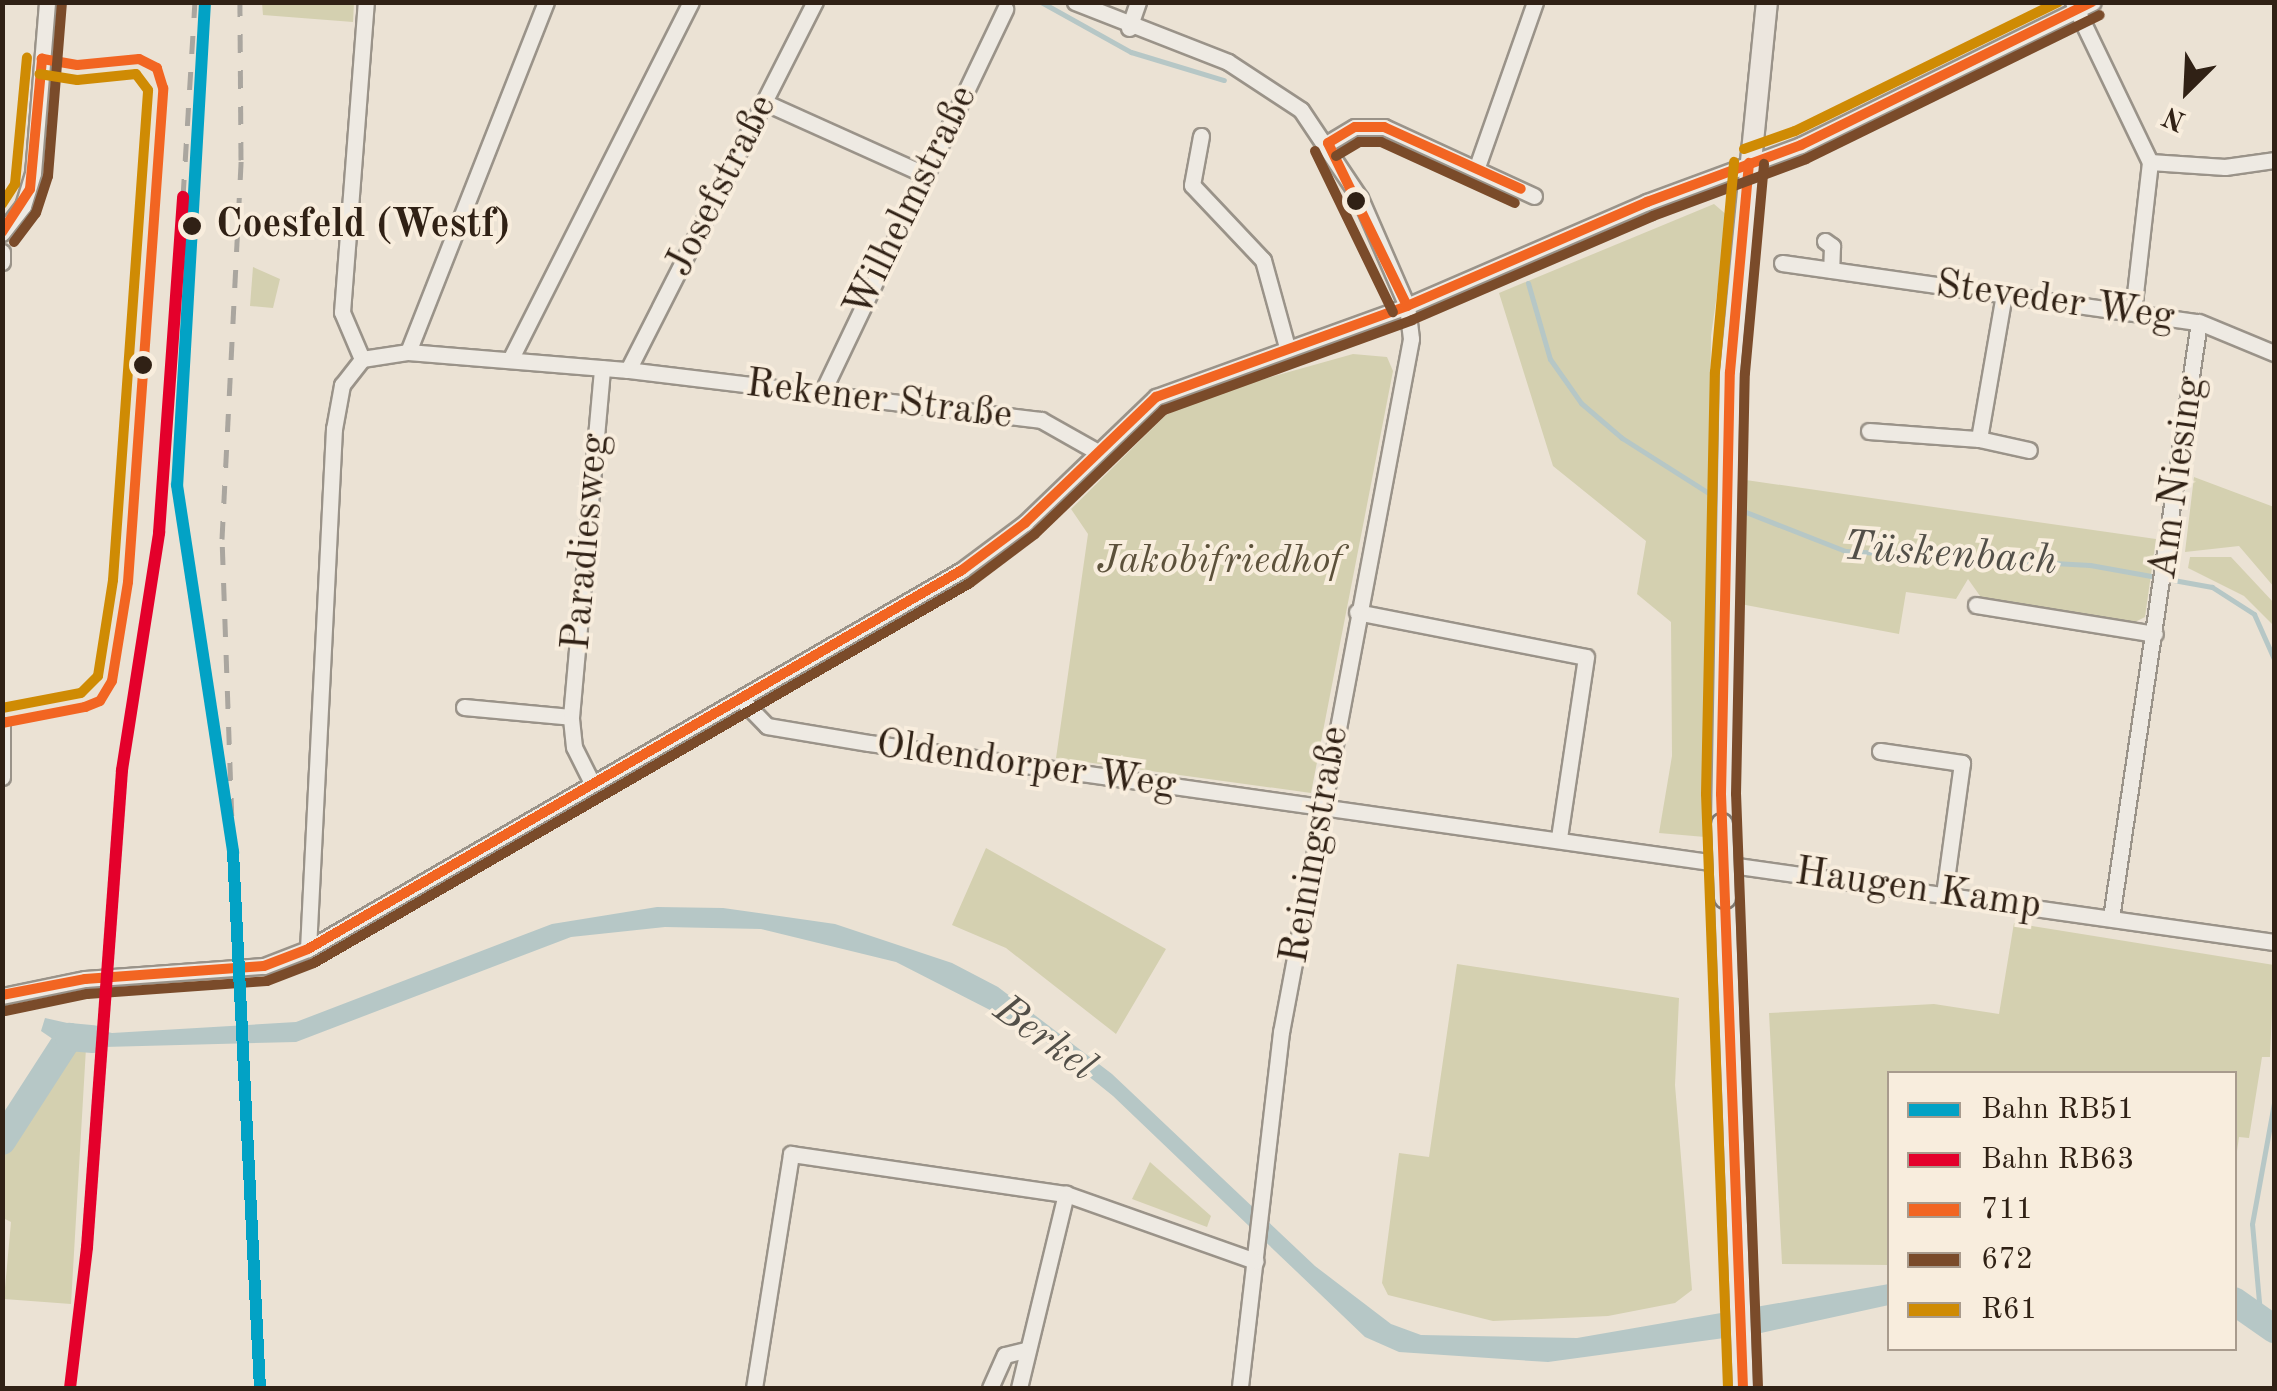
<!DOCTYPE html>
<html>
<head>
<meta charset="utf-8">
<style>
  body { margin:0 }
  #map { position:relative; width:2277px; height:1391px; overflow:hidden; background:#ebe2d4; font-family:"Old Standard TT",serif }
  div>[style] { position:absolute }
  [style*='--x'] { left:calc(var(--x)*1px); top:calc(var(--y)*1px); width:calc(var(--w)*1px); rotate:calc(var(--a)*1deg) }
  .green>* { inset:0; background:#d4d0b0 }
  .water>* { inset:0; background:#b6c7c6 }
  .stream>* { height:5px; margin:-2.5px; padding:0 2.5px; transform-origin:2.5px; border-radius:2.5px; background:#b6c7c6 }
  .river>* { height:28px; margin:-14px; padding:0 14px; transform-origin:14px; border-radius:14px; background:#b6c7c6 }
  .roads { filter:drop-shadow(2px 0 #9a9389) drop-shadow(-2px 0 #9a9389) drop-shadow(0 2px #9a9389) drop-shadow(0 -2px #9a9389) }
  .minor>* { height:15px; margin:-7.5px; padding:0 7.5px; transform-origin:7.5px; border-radius:7.5px; background:#eeeae3 }
  .major>* { height:20px; margin:-10px; padding:0 10px; transform-origin:10px; border-radius:10px; background:#ece6de }
  .rail>* { height:5px; margin-top:-2.5px; transform-origin:0; background:repeating-linear-gradient(90deg,#aaa69f 0 18px,transparent 0 36px) }
  .bridges { filter:drop-shadow(2px 0 #7f7870) drop-shadow(-2px 0 #7f7870) drop-shadow(0 2px #7f7870) drop-shadow(0 -2px #7f7870) }
  .major-bridge>* { height:20px; margin:-10px; padding:0 10px; transform-origin:10px; border-radius:10px; background:#ece6de }
  .bus-1>* { height:10px; margin:-5px; padding:0 5px; transform-origin:5px; border-radius:5px; background:#f26522 }
  .bus-2>* { height:10px; margin:-5px; padding:0 5px; transform-origin:5px; border-radius:5px; background:#7a4b2a }
  .bus-3>* { height:10px; margin:-5px; padding:0 5px; transform-origin:5px; border-radius:5px; background:#cf8b04 }
  .rail-1>* { height:12px; margin:-6px; padding:0 6px; transform-origin:6px; border-radius:6px; background:#02a2c5 }
  .rail-2>* { height:12px; margin:-6px; padding:0 6px; transform-origin:6px; border-radius:6px; background:#e4002b }
  .dots>* { width:28px; height:28px; translate:-50% -50%; box-sizing:border-box; border:5px solid #f8eddd; border-radius:50% }
  span { translate:-50% -50%; white-space:nowrap; text-align:center; line-height:1.15; -webkit-text-stroke:8px #f8eddd; paint-order:stroke }
  .street-label { font-size:40px; color:#302115 }
  .stop-label { font-size:40px; color:#302115; font-weight:700 }
  .left { translate:0 -50%; text-align:left }
  .park-label { font-size:40px; color:#5c513b; font-style:italic }
  .water-label { font-size:42px; color:#524f48; font-style:italic }
  .frame { position:absolute; inset:0; border:5px solid #302115; pointer-events:none }
  .legend { position:absolute; left:1887px; top:1071px; width:350px; height:280px; box-sizing:border-box; background:#f8eddd; border:2px solid #a89b8d; margin:0; padding:12px 18px; list-style:none; font-size:30px; color:#302115 }
  .legend li { display:flex; align-items:center; gap:20px; height:50px }
  .legend b { width:50px; border:2px solid #a89b8d }
  .north { position:absolute; left:2137px; top:40px; width:100px; height:100px; -webkit-text-stroke:8px #f8eddd; paint-order:stroke; rotate:204deg; font-size:28px; font-weight:700; line-height:40px; text-align:center; color:#302115 }
  .north::after { content:''; display:block; margin:auto; width:35px; height:45px; background:#302115; clip-path:polygon(50% 0,100% 100%,50% 72%,0 100%) }
</style>
</head>
<body>
<div id="map">
  <div class="green">
    <i style="clip-path:polygon(262px 3px,354px 3px,353px 22px,263px 15px)"></i>
    <i style="clip-path:polygon(1714px 204px,1728px 216px,1711px 336px,1705px 837px,1659px 833px,1672px 756px,1671px 622px,1637px 594px,1646px 541px,1553px 466px,1499px 293px)"></i>
    <i style="clip-path:polygon(253px 267px,280px 279px,273px 308px,250px 306px)"></i>
    <i style="clip-path:polygon(1353px 354px,1387px 357px,1393px 371px,1311px 793px,1056px 758px,1088px 534px,1071px 509px,1166px 415px,1218px 392px)"></i>
    <i style="clip-path:polygon(2194px 477px,2274px 507px,2274px 587px,2239px 546px,2185px 552px)"></i>
    <i style="clip-path:polygon(1739px 479px,2156px 539px,2145px 617px,2131px 624px,1985px 603px,1968px 579px,1956px 599px,1906px 592px,1899px 634px,1735px 603px)"></i>
    <i style="clip-path:polygon(2190px 557px,2231px 557px,2274px 603px,2274px 626px,2244px 596px,2188px 568px)"></i>
    <i style="clip-path:polygon(986px 848px,1166px 949px,1116px 1034px,1006px 948px,952px 925px)"></i>
    <i style="clip-path:polygon(2014px 923px,2274px 965px,2270px 1057px,2262px 1057px,2249px 1138px,2239px 1137px,2235px 1165px,2234px 1074px,1890px 1074px,1889px 1265px,1782px 1264px,1769px 1013px,1934px 1004px,1999px 1014px)"></i>
    <i style="clip-path:polygon(1457px 964px,1679px 998px,1675px 1085px,1692px 1290px,1675px 1303px,1608px 1316px,1493px 1321px,1388px 1295px,1382px 1283px,1399px 1153px,1429px 1157px)"></i>
    <i style="clip-path:polygon(66px 1048px,86px 1048px,71px 1304px,4px 1299px,11px 1222px,3px 1218px,3px 1148px)"></i>
    <i style="clip-path:polygon(1150px 1162px,1211px 1216px,1207px 1227px,1132px 1199px)"></i>
  </div>
  <div class="water">
    <i style="clip-path:polygon(657px 907px,723px 908px,835px 924px,952px 963px,998px 987px,1112px 1074px,1315px 1266px,1391px 1324px,1421px 1335px,1577px 1338px,1889px 1284px,1889px 1305px,1761px 1333px,1548px 1362px,1399px 1352px,1365px 1337px,1113px 1096px,1035px 1033px,896px 962px,761px 929px,665px 927px,571px 937px,296px 1042px,66px 1048px,41px 1031px,45px 1018px,112px 1033px,296px 1022px,552px 924px)"></i>
  </div>
  <div class="stream">
    <i style="--x:1041;--y:2;--w:103;--a:29.1"></i>
    <i style="--x:1131;--y:52;--w:97;--a:16.8"></i>
    <i style="--x:1528;--y:283;--w:79;--a:73.9"></i>
    <i style="--x:1550;--y:359;--w:54;--a:54.8"></i>
    <i style="--x:1581;--y:403;--w:54;--a:40.5"></i>
    <i style="--x:1622;--y:438;--w:120;--a:32.4"></i>
    <i style="--x:1733;--y:507;--w:120;--a:21.4"></i>
    <i style="--x:1845;--y:551;--w:245;--a:3.3"></i>
    <i style="--x:2090;--y:565;--w:124;--a:10.2"></i>
    <i style="--x:2212;--y:587;--w:50;--a:32.7"></i>
    <i style="--x:2254;--y:614;--w:49;--a:66"></i>
    <i style="--x:2260;--y:1313;--w:89;--a:-95.1"></i>
    <i style="--x:2252;--y:1224;--w:123;--a:-79.7"></i>
  </div>
  <div class="river">
    <i style="--x:2;--y:1141;--w:124;--a:-57.2"></i>
    <i style="--x:69;--y:1037;--w:24;--a:5"></i>
    <i style="--x:2234;--y:1301;--w:49;--a:35"></i>
  </div>
  <div class="roads">
    <div class="minor">
      <i style="--x:1075;--y:2;--w:164;--a:21.4"></i>
      <i style="--x:1228;--y:62;--w:87;--a:33.3"></i>
      <i style="--x:1301;--y:110;--w:106;--a:56.2"></i>
      <i style="--x:1360;--y:198;--w:118;--a:66.5"></i>
      <i style="--x:1407;--y:306;--w:33;--a:83"></i>
      <i style="--x:1411;--y:339;--w:705;--a:100.62"></i>
      <i style="--x:1281;--y:1032;--w:358;--a:96.6"></i>
      <i style="--x:2073;--y:2;--w:178;--a:64.3"></i>
      <i style="--x:2150;--y:162;--w:150;--a:96.5"></i>
      <i style="--x:1129;--y:28;--w:28;--a:-71"></i>
      <i style="--x:766;--y:103;--w:175;--a:24.2"></i>
      <i style="--x:1201;--y:136;--w:50;--a:100.4"></i>
      <i style="--x:1192;--y:185;--w:103;--a:46.6"></i>
      <i style="--x:1263;--y:260;--w:90;--a:74.6"></i>
      <i style="--x:1328;--y:143;--w:31;--a:-31"></i>
      <i style="--x:1355;--y:127;--w:29;--a:0"></i>
      <i style="--x:1384;--y:127;--w:165;--a:24.7"></i>
      <i style="--x:2150;--y:162;--w:75;--a:3.8"></i>
      <i style="--x:2225;--y:167;--w:49;--a:-8.1"></i>
      <i style="--x:1478;--y:164;--w:172;--a:-70.6"></i>
      <i style="--x:2;--y:233;--w:34;--a:-52"></i>
      <i style="--x:23;--y:206;--w:34;--a:-73"></i>
      <i style="--x:33;--y:173;--w:172;--a:-85.3"></i>
      <i style="--x:1825;--y:241;--w:9;--a:36"></i>
      <i style="--x:1832;--y:246;--w:24;--a:92"></i>
      <i style="--x:2;--y:252;--w:10;--a:90"></i>
      <i style="--x:1782;--y:263;--w:421;--a:8.1"></i>
      <i style="--x:2199;--y:322;--w:81;--a:22.5"></i>
      <i style="--x:2004;--y:294;--w:147;--a:99.8"></i>
      <i style="--x:1979;--y:439;--w:51;--a:12.4"></i>
      <i style="--x:408;--y:352;--w:376;--a:-68.5"></i>
      <i style="--x:362;--y:359;--w:51;--a:-113.1"></i>
      <i style="--x:342;--y:312;--w:311;--a:-85.6"></i>
      <i style="--x:510;--y:360;--w:401;--a:-63.2"></i>
      <i style="--x:628;--y:370;--w:413;--a:-63.1"></i>
      <i style="--x:821;--y:395;--w:428;--a:-64.5"></i>
      <i style="--x:1869;--y:431;--w:110;--a:4.2"></i>
      <i style="--x:1976;--y:605;--w:181;--a:9.2"></i>
      <i style="--x:1357;--y:612;--w:233;--a:11.1"></i>
      <i style="--x:1586;--y:657;--w:183;--a:98.5"></i>
      <i style="--x:741;--y:699;--w:37;--a:46"></i>
      <i style="--x:767;--y:726;--w:103;--a:9.5"></i>
      <i style="--x:869;--y:743;--w:1419;--a:8.06"></i>
      <i style="--x:464;--y:707;--w:107;--a:5.3"></i>
      <i style="--x:2;--y:726;--w:51;--a:90"></i>
      <i style="--x:1880;--y:751;--w:83;--a:8.3"></i>
      <i style="--x:1962;--y:763;--w:132;--a:97.8"></i>
      <i style="--x:592;--y:783;--w:40;--a:-116.6"></i>
      <i style="--x:574;--y:747;--w:30;--a:-96"></i>
      <i style="--x:571;--y:717;--w:350;--a:-84.9"></i>
      <i style="--x:2111;--y:918;--w:602;--a:-81.6"></i>
      <i style="--x:308;--y:949;--w:521;--a:-87.14"></i>
      <i style="--x:334;--y:429;--w:45;--a:-79.7"></i>
      <i style="--x:342;--y:385;--w:33;--a:-52"></i>
      <i style="--x:362;--y:359;--w:47;--a:-8.7"></i>
      <i style="--x:408;--y:352;--w:221;--a:4.7"></i>
      <i style="--x:628;--y:370;--w:416;--a:6.9"></i>
      <i style="--x:1041;--y:420;--w:63;--a:29.4"></i>
      <i style="--x:2;--y:996;--w:85;--a:-11.6"></i>
      <i style="--x:85;--y:979;--w:179;--a:-4.2"></i>
      <i style="--x:264;--y:966;--w:47;--a:-21.1"></i>
      <i style="--x:308;--y:949;--w:756;--a:-30.09"></i>
      <i style="--x:962;--y:570;--w:79;--a:-36.7"></i>
      <i style="--x:1025;--y:523;--w:182;--a:-43.9"></i>
      <i style="--x:1156;--y:397;--w:267;--a:-19.9"></i>
      <i style="--x:1407;--y:306;--w:262;--a:-23.4"></i>
      <i style="--x:1647;--y:202;--w:164;--a:-20.3"></i>
      <i style="--x:1801;--y:145;--w:325;--a:-26.1"></i>
      <i style="--x:754;--y:1388;--w:237;--a:-81"></i>
      <i style="--x:791;--y:1154;--w:278;--a:8.3"></i>
      <i style="--x:1066;--y:1194;--w:201;--a:19.5"></i>
      <i style="--x:990;--y:1388;--w:36;--a:-66"></i>
      <i style="--x:1005;--y:1355;--w:21;--a:-14"></i>
      <i style="--x:1019;--y:1388;--w:200;--a:-76.4"></i>
    </div>
    <div class="major">
      <i style="--x:1722;--y:824;--w:452;--a:-89"></i>
      <i style="--x:1730;--y:372;--w:372;--a:-84.3"></i>
      <i style="--x:1725;--y:898;--w:490;--a:87.9"></i>
    </div>
  </div>
  <div class="rail">
    <i style="--x:183;--y:197;--w:195;--a:-86.5"></i>
    <i style="--x:233;--y:852;--w:313;--a:-92"></i>
    <i style="--x:222;--y:539;--w:379;--a:-87.1"></i>
    <i style="--x:241;--y:160;--w:158;--a:-90.4"></i>
  </div>
  <div class="bridges">
    <div class="major-bridge">
      <i style="--x:1722;--y:824;--w:74;--a:87.7"></i>
    </div>
  </div>
  <div class="bus-1">
    <i style="--x:1328;--y:143;--w:31;--a:-31"></i>
    <i style="--x:1355;--y:127;--w:29;--a:0"></i>
    <i style="--x:1384;--y:127;--w:150;--a:24.3"></i>
    <i style="--x:1328;--y:143;--w:181;--a:64.1"></i>
    <i style="--x:2;--y:232;--w:51;--a:-56.9"></i>
    <i style="--x:30;--y:189;--w:131;--a:-84.7"></i>
    <i style="--x:2;--y:723;--w:85;--a:-10.9"></i>
    <i style="--x:85;--y:707;--w:16;--a:-22"></i>
    <i style="--x:100;--y:701;--w:23;--a:-59"></i>
    <i style="--x:112;--y:681;--w:100;--a:-80.8"></i>
    <i style="--x:128;--y:582;--w:495;--a:-85.9"></i>
    <i style="--x:163;--y:88;--w:21;--a:-107"></i>
    <i style="--x:157;--y:68;--w:20;--a:-153"></i>
    <i style="--x:139;--y:59;--w:62;--a:174.5"></i>
    <i style="--x:77;--y:65;--w:36;--a:-170"></i>
    <i style="--x:2;--y:995;--w:85;--a:-10.9"></i>
    <i style="--x:85;--y:979;--w:179;--a:-4.2"></i>
    <i style="--x:264;--y:966;--w:47;--a:-21.1"></i>
    <i style="--x:308;--y:949;--w:756;--a:-30.09"></i>
    <i style="--x:962;--y:570;--w:79;--a:-36.7"></i>
    <i style="--x:1025;--y:523;--w:182;--a:-43.9"></i>
    <i style="--x:1156;--y:397;--w:267;--a:-19.9"></i>
    <i style="--x:1407;--y:306;--w:262;--a:-23.4"></i>
    <i style="--x:1647;--y:202;--w:164;--a:-20.3"></i>
    <i style="--x:1801;--y:145;--w:324;--a:-26.2"></i>
    <i style="--x:1743;--y:1388;--w:594;--a:-92.12"></i>
    <i style="--x:1721;--y:794;--w:422;--a:-88.8"></i>
    <i style="--x:1730;--y:372;--w:210;--a:-84.8"></i>
  </div>
  <div class="bus-2">
    <i style="--x:1315;--y:151;--w:179;--a:64.2"></i>
    <i style="--x:1336;--y:156;--w:27;--a:-31"></i>
    <i style="--x:1359;--y:142;--w:22;--a:0"></i>
    <i style="--x:1381;--y:142;--w:147;--a:24.5"></i>
    <i style="--x:14;--y:242;--w:36;--a:-53"></i>
    <i style="--x:36;--y:213;--w:39;--a:-72"></i>
    <i style="--x:48;--y:176;--w:174;--a:-85.4"></i>
    <i style="--x:5;--y:1011;--w:84;--a:-11.7"></i>
    <i style="--x:87;--y:994;--w:180;--a:-4.1"></i>
    <i style="--x:267;--y:981;--w:50;--a:-21"></i>
    <i style="--x:314;--y:963;--w:758;--a:-30.08"></i>
    <i style="--x:970;--y:583;--w:81;--a:-37"></i>
    <i style="--x:1035;--y:534;--w:179;--a:-43.9"></i>
    <i style="--x:1164;--y:410;--w:264;--a:-19.9"></i>
    <i style="--x:1412;--y:320;--w:262;--a:-23.3"></i>
    <i style="--x:1653;--y:216;--w:163;--a:-20.4"></i>
    <i style="--x:1806;--y:159;--w:327;--a:-26.1"></i>
    <i style="--x:1758;--y:1387;--w:593;--a:-92.12"></i>
    <i style="--x:1736;--y:794;--w:421;--a:-88.8"></i>
    <i style="--x:1745;--y:373;--w:210;--a:-84.8"></i>
  </div>
  <div class="bus-3">
    <i style="--x:1744;--y:149;--w:54;--a:-19.4"></i>
    <i style="--x:1795;--y:131;--w:293;--a:-26.1"></i>
    <i style="--x:2;--y:204;--w:24;--a:-57"></i>
    <i style="--x:15;--y:184;--w:127;--a:-84.6"></i>
    <i style="--x:2;--y:708;--w:80;--a:-10.8"></i>
    <i style="--x:81;--y:693;--w:24;--a:-45"></i>
    <i style="--x:98;--y:676;--w:97;--a:-81.1"></i>
    <i style="--x:113;--y:580;--w:491;--a:-85.9"></i>
    <i style="--x:148;--y:90;--w:20;--a:-127"></i>
    <i style="--x:136;--y:74;--w:59;--a:174.2"></i>
    <i style="--x:77;--y:80;--w:38;--a:-171"></i>
    <i style="--x:1728;--y:1388;--w:594;--a:-92.12"></i>
    <i style="--x:1706;--y:794;--w:422;--a:-88.8"></i>
    <i style="--x:1715;--y:372;--w:211;--a:-84.8"></i>
  </div>
  <div class="rail-1">
    <i style="--x:205;--y:2;--w:484;--a:93.3"></i>
    <i style="--x:177;--y:485;--w:371;--a:81.3"></i>
    <i style="--x:233;--y:852;--w:537;--a:87.12"></i>
  </div>
  <div class="rail-2">
    <i style="--x:70;--y:1388;--w:142;--a:-83.1"></i>
    <i style="--x:87;--y:1247;--w:478;--a:-85.8"></i>
    <i style="--x:122;--y:770;--w:240;--a:-81.1"></i>
    <i style="--x:159;--y:533;--w:337;--a:-85.9"></i>
  </div>
  <div class="dots">
    <i style="left:1356px;top:201px;background:#302115"></i>
    <i style="left:192px;top:226px;background:#302115"></i>
    <i style="left:143px;top:365px;background:#302115"></i>
  </div>
  <div class="street-label">
    <span style="left:722px;top:186px;rotate:-63deg">Josefstraße</span>
    <span style="left:912px;top:202px;rotate:-64deg">Wilhelmstraße</span>
    <span style="left:2055px;top:302px;rotate:8deg">Steveder Weg</span>
    <span style="left:879px;top:401px;rotate:7deg">Rekener Straße</span>
    <span style="left:2178px;top:478px;rotate:-82deg">Am Niesing</span>
    <span style="left:587px;top:542px;rotate:-85deg">Paradiesweg</span>
    <span style="left:1026px;top:766px;rotate:8deg">Oldendorper Weg</span>
    <span style="left:1316px;top:845px;rotate:-80deg">Reiningstraße</span>
    <span style="left:1918px;top:890px;rotate:8deg">Haugen Kamp</span>
  </div>
  <div class="stop-label">
    <span class="left" style="left:216px;top:226px">Coesfeld (Westf)</span>
  </div>
  <div class="park-label">
    <span style="left:1220px;top:562px">Jakobifriedhof</span>
  </div>
  <div class="water-label">
    <span style="left:1950px;top:555px;rotate:4deg">Tüskenbach</span>
    <span style="left:1044px;top:1039px;rotate:36deg">Berkel</span>
  </div>
  <div class="frame"></div>
  <ul class="legend">
  <li><b style="height:12px;background:#02a2c5"></b>Bahn RB51</li>
  <li><b style="height:12px;background:#e4002b"></b>Bahn RB63</li>
  <li><b style="height:12px;background:#f26522"></b>711</li>
  <li><b style="height:12px;background:#7a4b2a"></b>672</li>
  <li><b style="height:12px;background:#cf8b04"></b>R61</li>
  </ul>
  <div class="north">N</div>
</div>
</body>
</html>
